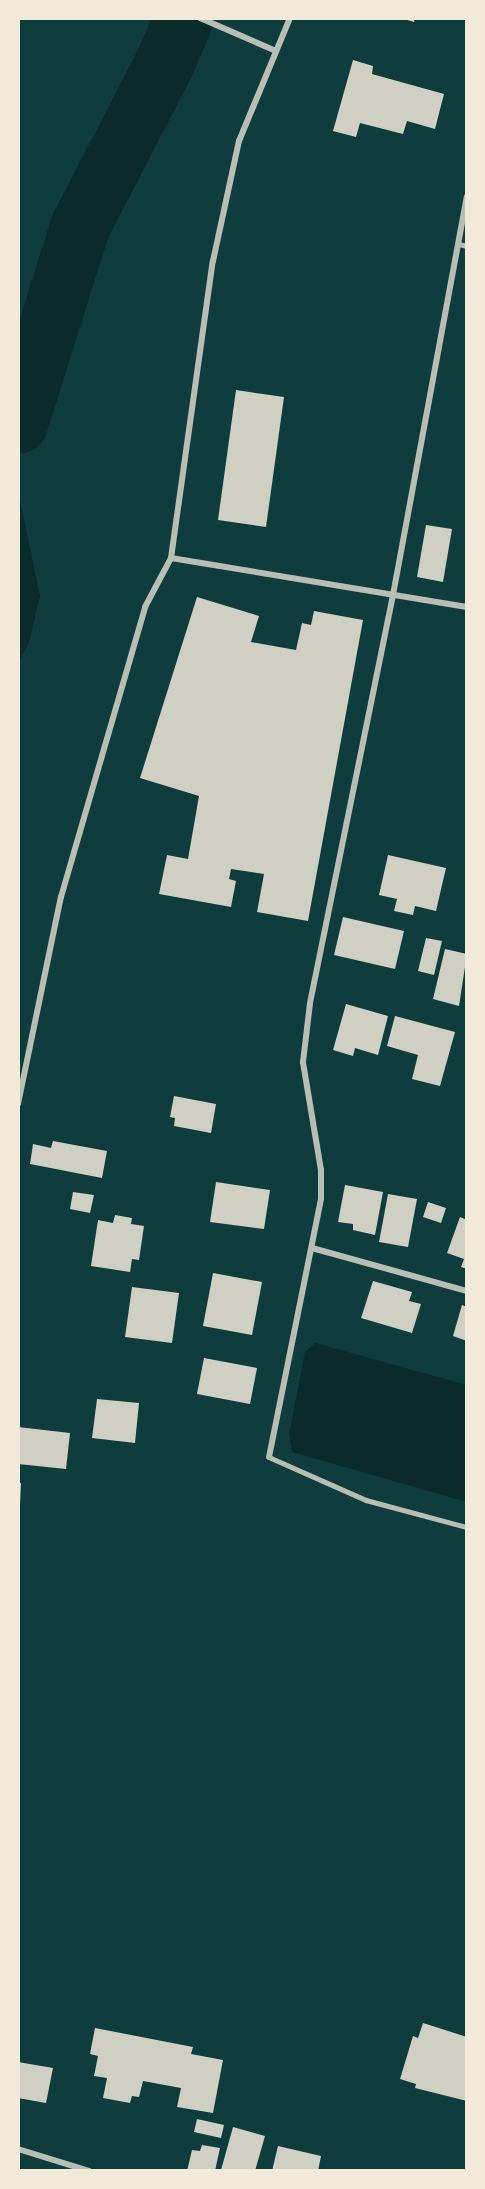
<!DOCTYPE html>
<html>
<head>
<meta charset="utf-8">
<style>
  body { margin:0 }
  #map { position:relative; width:485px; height:2189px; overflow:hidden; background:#0f3d3e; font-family:"PT Sans Narrow",sans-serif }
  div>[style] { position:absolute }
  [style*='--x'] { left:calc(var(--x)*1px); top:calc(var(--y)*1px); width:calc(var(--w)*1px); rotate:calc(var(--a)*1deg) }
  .water>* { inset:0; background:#0a2a2b }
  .river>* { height:60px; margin:-30px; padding:0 30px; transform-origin:30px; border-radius:30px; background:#0a2a2b }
  .building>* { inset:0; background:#cfcfc3 }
  .service>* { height:4.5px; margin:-2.25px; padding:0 2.25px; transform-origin:2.25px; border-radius:2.25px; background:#b8beb3 }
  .minor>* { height:6px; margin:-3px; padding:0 3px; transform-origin:3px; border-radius:3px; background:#b8beb3 }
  span { translate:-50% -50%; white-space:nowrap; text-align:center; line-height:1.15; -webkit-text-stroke:5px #f1e9da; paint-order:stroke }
  .frame { position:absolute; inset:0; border:20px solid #f1e9da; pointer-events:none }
</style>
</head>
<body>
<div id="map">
  <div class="water">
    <i style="clip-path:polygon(18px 490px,40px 596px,29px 643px,18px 664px)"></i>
    <i style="clip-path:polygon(315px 1343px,467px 1385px,467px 1502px,292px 1452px,289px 1434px,305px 1352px)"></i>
  </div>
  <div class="river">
    <i style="--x:18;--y:424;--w:207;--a:-72.5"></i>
    <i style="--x:80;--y:227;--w:185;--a:-62.6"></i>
    <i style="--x:165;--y:63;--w:49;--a:-67.1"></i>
  </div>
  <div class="building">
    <i style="clip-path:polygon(401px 18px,415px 18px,414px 22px)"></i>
    <i style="clip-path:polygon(353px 60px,373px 66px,372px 74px,444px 94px,435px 129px,407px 121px,403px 134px,360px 123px,356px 137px,333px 131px)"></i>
    <i style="clip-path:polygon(236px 390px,284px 397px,266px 527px,218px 520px)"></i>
    <i style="clip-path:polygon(426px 525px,452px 529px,443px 582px,417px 577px)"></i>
    <i style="clip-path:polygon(197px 597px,259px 616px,251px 642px,296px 650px,302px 623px,311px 625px,314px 611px,363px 620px,308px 921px,257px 912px,264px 874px,231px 869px,229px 879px,236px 881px,231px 907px,159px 894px,167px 855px,188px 859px,199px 796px,140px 778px)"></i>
    <i style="clip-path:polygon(388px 855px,446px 868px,436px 911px,415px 906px,413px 915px,394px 911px,397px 899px,379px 895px)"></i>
    <i style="clip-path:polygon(343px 917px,404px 931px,395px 969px,334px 955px)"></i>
    <i style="clip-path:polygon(426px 938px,442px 941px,434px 975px,418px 971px)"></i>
    <i style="clip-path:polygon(445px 949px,467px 954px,459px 1006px,433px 999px)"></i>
    <i style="clip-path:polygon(346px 1004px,388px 1016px,378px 1055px,355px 1048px,353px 1056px,333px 1050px)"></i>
    <i style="clip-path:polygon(395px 1016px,455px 1032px,440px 1086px,412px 1079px,418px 1055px,387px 1046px)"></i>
    <i style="clip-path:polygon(174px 1096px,216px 1104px,211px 1133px,174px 1126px,175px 1118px,170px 1117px)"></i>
    <i style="clip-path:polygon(53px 1141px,107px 1151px,102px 1178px,30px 1164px,33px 1144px,51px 1148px)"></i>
    <i style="clip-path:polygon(216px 1182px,270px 1190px,264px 1229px,210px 1222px)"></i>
    <i style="clip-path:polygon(345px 1185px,383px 1192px,375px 1235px,353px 1230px,353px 1224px,338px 1222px)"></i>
    <i style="clip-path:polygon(73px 1192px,94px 1195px,90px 1213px,70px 1209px)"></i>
    <i style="clip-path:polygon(388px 1194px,417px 1199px,408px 1247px,379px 1242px)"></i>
    <i style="clip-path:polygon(428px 1202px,446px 1208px,441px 1223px,423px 1217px)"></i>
    <i style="clip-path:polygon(115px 1215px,132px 1218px,131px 1224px,144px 1226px,139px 1260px,132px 1259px,130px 1272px,91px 1266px,98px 1220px,113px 1223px)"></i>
    <i style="clip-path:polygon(460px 1217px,467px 1220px,467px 1269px,461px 1267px,464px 1259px,447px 1253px)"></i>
    <i style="clip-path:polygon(213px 1273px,262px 1282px,252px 1335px,203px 1326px)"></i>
    <i style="clip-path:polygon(373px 1281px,412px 1292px,409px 1301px,421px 1304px,412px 1333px,361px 1318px)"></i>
    <i style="clip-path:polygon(132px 1287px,179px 1293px,172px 1343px,125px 1337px)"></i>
    <i style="clip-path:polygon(462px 1305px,467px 1307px,467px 1341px,453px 1336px)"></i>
    <i style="clip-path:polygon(204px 1358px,257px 1368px,250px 1404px,197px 1394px)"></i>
    <i style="clip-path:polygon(97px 1399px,139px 1403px,135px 1443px,92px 1438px)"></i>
    <i style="clip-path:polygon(18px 1427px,70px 1433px,66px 1469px,18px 1464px)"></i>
    <i style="clip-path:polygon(18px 1483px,21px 1483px,20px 1505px,18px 1505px)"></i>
    <i style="clip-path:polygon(423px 2023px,467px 2037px,467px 2101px,415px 2088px,416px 2084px,400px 2079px,413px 2036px,418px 2038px)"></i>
    <i style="clip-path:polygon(95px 2028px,193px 2047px,191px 2054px,223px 2060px,213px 2113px,177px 2107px,181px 2088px,143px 2081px,139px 2097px,132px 2096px,130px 2103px,103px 2098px,107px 2078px,94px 2076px,98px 2056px,90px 2054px)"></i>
    <i style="clip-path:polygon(18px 2062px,53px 2068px,46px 2103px,18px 2098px)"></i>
    <i style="clip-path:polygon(197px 2119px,224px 2125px,221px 2138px,194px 2132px)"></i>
    <i style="clip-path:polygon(233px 2127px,265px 2136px,255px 2171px,221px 2170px)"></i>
    <i style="clip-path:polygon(202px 2145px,220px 2148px,215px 2171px,187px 2171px,192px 2150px,200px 2151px)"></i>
    <i style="clip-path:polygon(278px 2146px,321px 2156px,318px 2171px,272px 2171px)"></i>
  </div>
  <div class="service">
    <i style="--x:459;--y:244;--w:8;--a:14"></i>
    <i style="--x:269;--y:1457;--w:106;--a:23.9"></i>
    <i style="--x:366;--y:1500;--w:105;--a:15"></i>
  </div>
  <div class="minor">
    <i style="--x:200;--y:18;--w:83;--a:23.5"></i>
    <i style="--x:171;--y:558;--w:300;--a:9.4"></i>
    <i style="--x:18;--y:1104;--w:211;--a:-78.3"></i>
    <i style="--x:61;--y:897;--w:302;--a:-73.8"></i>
    <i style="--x:145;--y:607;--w:55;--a:-62"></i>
    <i style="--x:171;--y:558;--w:300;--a:-82"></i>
    <i style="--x:213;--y:261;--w:123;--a:-77.8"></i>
    <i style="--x:239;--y:141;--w:133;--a:-67.5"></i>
    <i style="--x:312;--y:1248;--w:161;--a:15.5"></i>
    <i style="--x:269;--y:1457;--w:263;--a:-78.6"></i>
    <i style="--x:321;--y:1199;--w:29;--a:-90"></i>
    <i style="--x:321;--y:1170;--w:109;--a:-99.5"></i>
    <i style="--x:303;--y:1062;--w:59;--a:-83.2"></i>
    <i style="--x:310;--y:1003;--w:416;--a:-78.5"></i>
    <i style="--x:393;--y:595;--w:405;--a:-79.5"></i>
    <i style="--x:18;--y:2149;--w:74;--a:17.2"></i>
  </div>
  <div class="frame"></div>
</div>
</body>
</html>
